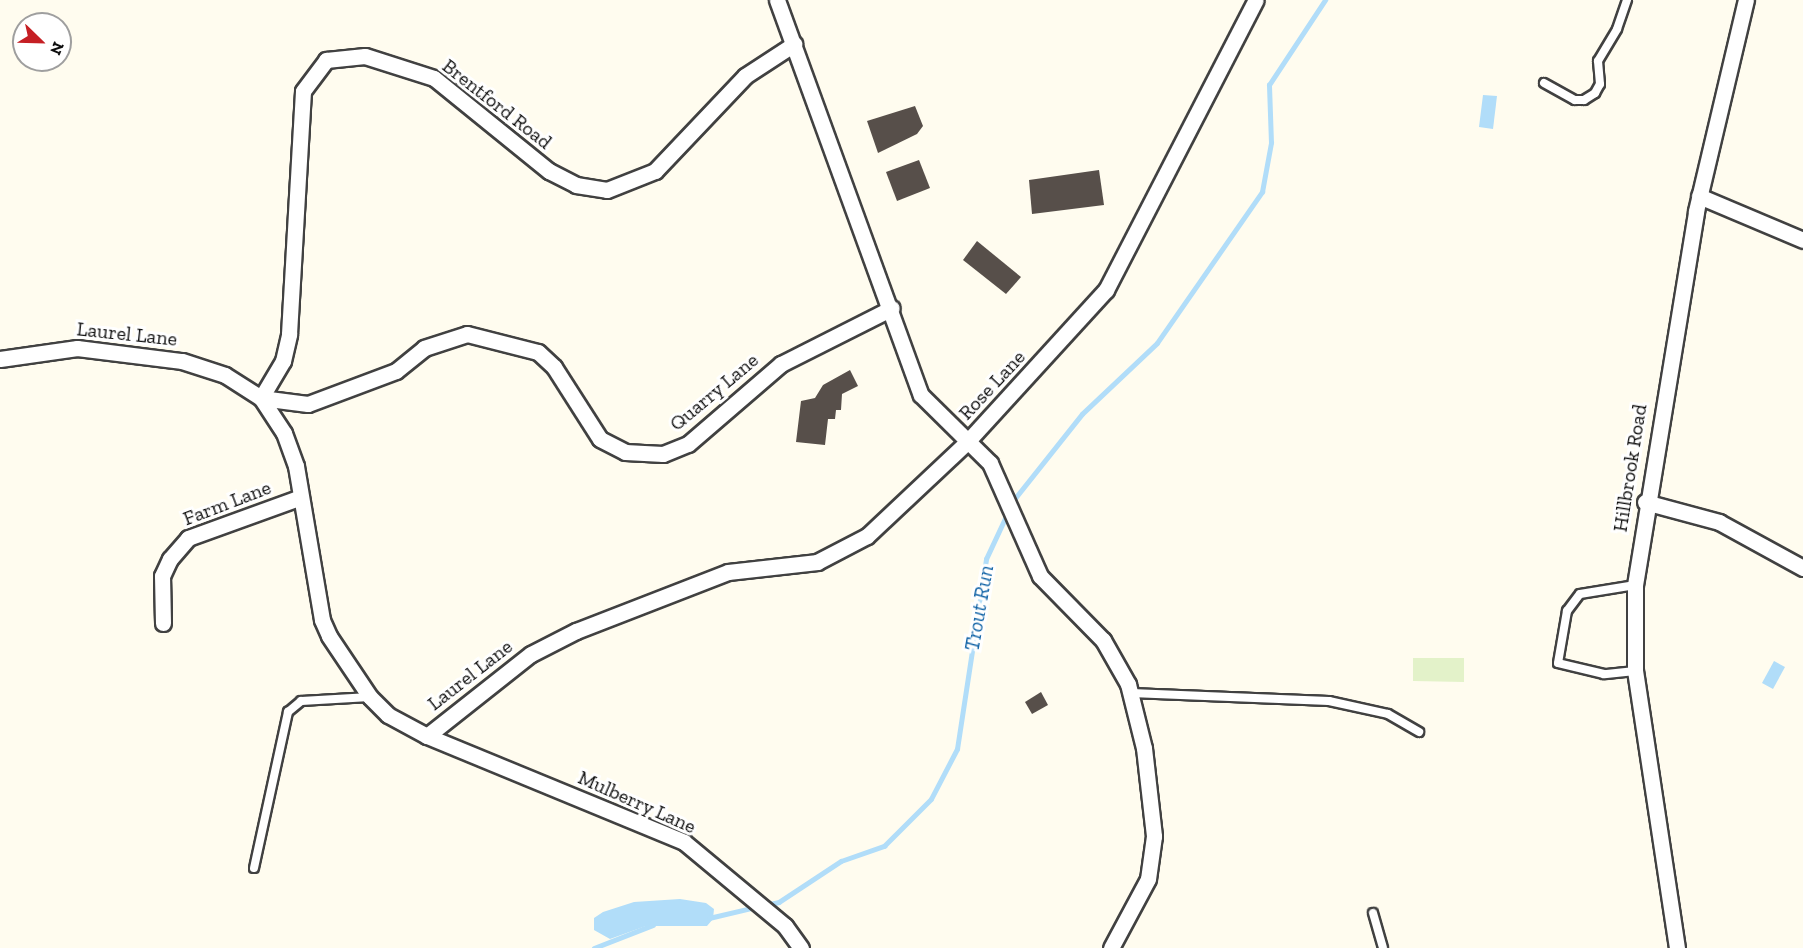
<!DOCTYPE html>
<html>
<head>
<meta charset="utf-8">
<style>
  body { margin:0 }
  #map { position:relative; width:1803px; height:948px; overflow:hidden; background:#fffcef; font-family:"Zilla Slab",serif }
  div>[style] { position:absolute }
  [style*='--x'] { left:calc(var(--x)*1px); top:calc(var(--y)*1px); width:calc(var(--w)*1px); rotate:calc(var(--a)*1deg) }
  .pitch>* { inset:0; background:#e3f2c9 }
  .water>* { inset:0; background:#b1ddf9 }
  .stream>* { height:4.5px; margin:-2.25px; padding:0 2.25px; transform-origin:2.25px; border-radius:2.25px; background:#b1ddf9 }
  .building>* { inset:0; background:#574f4a }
  .roads { filter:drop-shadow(2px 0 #414141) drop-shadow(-2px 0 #414141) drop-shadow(0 2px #414141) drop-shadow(0 -2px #414141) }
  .service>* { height:8px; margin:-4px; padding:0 4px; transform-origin:4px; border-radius:4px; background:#fff }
  .minor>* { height:15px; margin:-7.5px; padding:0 7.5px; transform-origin:7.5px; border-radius:7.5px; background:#fff }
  span { translate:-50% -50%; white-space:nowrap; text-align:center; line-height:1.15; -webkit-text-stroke:6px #fff; paint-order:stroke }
  .street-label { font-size:20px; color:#0e0e0e }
  .water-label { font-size:21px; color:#1163a6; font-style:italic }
  .north { position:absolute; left:12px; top:12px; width:60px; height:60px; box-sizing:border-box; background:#fff; border:2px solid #9f9f9f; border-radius:50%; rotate:113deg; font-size:16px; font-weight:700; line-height:24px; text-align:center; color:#0e0e0e }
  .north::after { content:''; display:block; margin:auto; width:21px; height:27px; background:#c51f24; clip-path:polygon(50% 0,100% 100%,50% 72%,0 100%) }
</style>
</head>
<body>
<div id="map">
  <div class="pitch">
    <i style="clip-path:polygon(1413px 658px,1464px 658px,1464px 682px,1413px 681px)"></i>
  </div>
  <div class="water">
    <i style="clip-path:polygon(1483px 95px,1497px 96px,1493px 129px,1479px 127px)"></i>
    <i style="clip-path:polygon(1774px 661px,1785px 667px,1773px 689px,1762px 683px)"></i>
    <i style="clip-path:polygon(680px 899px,706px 903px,714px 909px,713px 919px,707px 926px,646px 926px,610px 939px,594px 930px,594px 918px,603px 912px,634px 902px)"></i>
  </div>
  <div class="stream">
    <i style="--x:1012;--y:502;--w:112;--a:-51.5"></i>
    <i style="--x:1082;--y:414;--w:103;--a:-43.4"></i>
    <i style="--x:1157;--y:343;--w:184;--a:-55.2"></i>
    <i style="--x:1262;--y:192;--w:50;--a:-79.6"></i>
    <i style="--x:1271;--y:143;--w:58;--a:-92"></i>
    <i style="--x:1269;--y:85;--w:102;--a:-56.6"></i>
    <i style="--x:765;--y:905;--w:14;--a:-12"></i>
    <i style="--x:779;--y:902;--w:74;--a:-33.5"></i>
    <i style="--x:841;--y:861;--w:46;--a:-19.2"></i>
    <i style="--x:884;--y:846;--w:66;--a:-45"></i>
    <i style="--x:931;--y:799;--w:56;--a:-62.5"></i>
    <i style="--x:957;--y:749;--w:192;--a:-81.3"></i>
    <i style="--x:986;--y:559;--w:52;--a:-64.9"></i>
    <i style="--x:709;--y:918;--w:48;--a:-13.2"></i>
    <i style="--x:594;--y:948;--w:63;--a:-21.3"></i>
  </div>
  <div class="building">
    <i style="clip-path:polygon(915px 106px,923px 126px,917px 134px,878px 153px,867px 121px)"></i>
    <i style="clip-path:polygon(919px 160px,930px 188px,897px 201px,886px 172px)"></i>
    <i style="clip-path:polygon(1099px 170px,1104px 205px,1032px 214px,1029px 180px)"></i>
    <i style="clip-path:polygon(977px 241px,1021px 277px,1006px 294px,963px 260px)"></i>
    <i style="clip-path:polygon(850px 370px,858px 386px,842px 394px,841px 410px,836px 410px,835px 419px,828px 419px,825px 445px,796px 442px,801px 401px,815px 398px,823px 385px)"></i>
    <i style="clip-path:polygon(1041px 692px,1048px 705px,1032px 714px,1025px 702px)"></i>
  </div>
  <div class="roads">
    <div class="service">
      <i style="--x:1544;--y:83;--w:35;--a:29"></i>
      <i style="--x:1575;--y:100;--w:9;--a:0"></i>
      <i style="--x:1584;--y:100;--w:13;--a:-32"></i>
      <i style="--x:1595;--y:93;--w:10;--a:-61"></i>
      <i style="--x:1600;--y:84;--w:23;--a:-95"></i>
      <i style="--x:1598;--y:61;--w:37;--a:-59"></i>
      <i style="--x:1617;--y:29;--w:31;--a:-71"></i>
      <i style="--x:1635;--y:671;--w:31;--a:174"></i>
      <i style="--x:1604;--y:674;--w:47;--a:-166.6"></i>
      <i style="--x:1558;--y:663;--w:53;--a:-80.2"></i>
      <i style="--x:1567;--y:611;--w:21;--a:-53"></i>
      <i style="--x:1580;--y:594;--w:56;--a:-9.3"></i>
      <i style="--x:1131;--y:693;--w:198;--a:2.3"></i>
      <i style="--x:1329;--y:701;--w:60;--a:12.4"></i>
      <i style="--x:1388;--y:714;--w:36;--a:30"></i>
      <i style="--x:254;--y:868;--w:160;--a:-77.7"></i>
      <i style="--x:288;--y:712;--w:17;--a:-40"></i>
      <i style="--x:301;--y:701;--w:69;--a:-3.3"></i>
      <i style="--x:1373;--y:913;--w:36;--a:74"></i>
    </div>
    <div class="minor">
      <i style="--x:777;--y:0;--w:420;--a:70"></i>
      <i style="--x:921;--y:395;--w:97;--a:44.6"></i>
      <i style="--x:990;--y:463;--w:124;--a:66.1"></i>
      <i style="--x:1040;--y:576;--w:90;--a:45.5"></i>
      <i style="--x:1103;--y:640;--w:51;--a:60.4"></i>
      <i style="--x:1128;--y:684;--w:66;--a:76"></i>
      <i style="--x:1144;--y:748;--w:89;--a:83.5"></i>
      <i style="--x:1154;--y:836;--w:43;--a:97.9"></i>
      <i style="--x:1148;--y:879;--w:78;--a:118.2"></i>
      <i style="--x:1699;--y:196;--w:113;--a:22.9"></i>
      <i style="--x:0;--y:359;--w:78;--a:-8.1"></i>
      <i style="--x:77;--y:348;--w:106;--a:7.1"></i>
      <i style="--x:182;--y:361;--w:45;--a:18"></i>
      <i style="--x:225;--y:375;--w:43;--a:32.6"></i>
      <i style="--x:261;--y:398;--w:42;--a:56.7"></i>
      <i style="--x:284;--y:433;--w:35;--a:70"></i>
      <i style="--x:296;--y:466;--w:156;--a:80.4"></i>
      <i style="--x:322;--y:620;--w:17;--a:66"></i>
      <i style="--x:329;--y:636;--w:73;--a:56.1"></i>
      <i style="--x:370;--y:697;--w:25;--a:45"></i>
      <i style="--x:388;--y:715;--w:44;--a:28.3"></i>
      <i style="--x:427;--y:736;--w:132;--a:-38.3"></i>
      <i style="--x:531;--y:654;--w:51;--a:-27.1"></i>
      <i style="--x:576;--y:631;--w:163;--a:-21.2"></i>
      <i style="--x:728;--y:572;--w:90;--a:-6.4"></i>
      <i style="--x:817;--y:562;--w:56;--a:-27.5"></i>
      <i style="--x:867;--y:536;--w:137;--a:-43.2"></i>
      <i style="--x:967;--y:442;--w:206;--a:-47.6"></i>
      <i style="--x:1106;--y:290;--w:326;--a:-62.7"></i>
      <i style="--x:261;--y:398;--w:43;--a:-59.3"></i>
      <i style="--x:283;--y:361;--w:28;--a:-77"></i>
      <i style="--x:289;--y:334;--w:243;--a:-86.7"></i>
      <i style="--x:303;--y:91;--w:39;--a:-53"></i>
      <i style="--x:326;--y:60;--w:39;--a:-6"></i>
      <i style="--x:365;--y:56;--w:72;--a:17.7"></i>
      <i style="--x:434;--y:78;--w:148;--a:39"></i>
      <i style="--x:549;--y:171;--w:30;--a:27"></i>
      <i style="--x:576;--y:185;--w:31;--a:9"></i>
      <i style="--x:607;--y:190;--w:52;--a:-21.6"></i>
      <i style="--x:655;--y:171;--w:131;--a:-46.5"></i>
      <i style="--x:745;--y:76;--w:59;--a:-33.1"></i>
      <i style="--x:261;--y:398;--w:47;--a:7.3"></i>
      <i style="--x:308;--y:404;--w:94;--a:-20.6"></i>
      <i style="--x:396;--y:371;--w:36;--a:-39"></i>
      <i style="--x:424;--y:348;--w:45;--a:-18"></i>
      <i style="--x:467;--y:334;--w:73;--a:14.2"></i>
      <i style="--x:538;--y:352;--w:22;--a:43"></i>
      <i style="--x:554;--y:367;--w:85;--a:57.4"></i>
      <i style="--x:600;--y:439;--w:28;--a:27"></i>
      <i style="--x:625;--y:452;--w:38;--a:3"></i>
      <i style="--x:663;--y:454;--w:27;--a:-22"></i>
      <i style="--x:688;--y:444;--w:123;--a:-40.7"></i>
      <i style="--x:781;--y:364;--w:124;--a:-26.8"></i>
      <i style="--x:1645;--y:502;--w:77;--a:15.1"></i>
      <i style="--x:1719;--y:522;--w:96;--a:28.7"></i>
      <i style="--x:163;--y:623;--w:47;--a:-91.2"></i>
      <i style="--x:162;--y:576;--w:19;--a:-65"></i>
      <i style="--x:170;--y:559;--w:28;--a:-49"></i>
      <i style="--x:188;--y:538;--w:120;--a:-19.9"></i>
      <i style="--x:427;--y:736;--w:278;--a:22.4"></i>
      <i style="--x:684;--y:842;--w:131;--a:39.7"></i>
      <i style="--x:785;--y:926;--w:27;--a:54"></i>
      <i style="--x:1677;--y:948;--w:280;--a:-98.6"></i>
      <i style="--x:1635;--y:671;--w:86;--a:-90"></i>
      <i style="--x:1635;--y:585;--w:379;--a:-80.7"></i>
      <i style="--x:1696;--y:211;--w:217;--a:-76.7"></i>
    </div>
  </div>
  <div class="street-label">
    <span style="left:497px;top:104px;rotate:38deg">Brentford Road</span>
    <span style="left:127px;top:334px;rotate:6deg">Laurel Lane</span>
    <span style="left:992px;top:385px;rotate:-47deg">Rose Lane</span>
    <span style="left:714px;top:392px;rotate:-40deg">Quarry Lane</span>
    <span style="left:1630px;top:468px;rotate:-81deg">Hillbrook Road</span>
    <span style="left:227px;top:503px;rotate:-21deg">Farm Lane</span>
    <span style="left:470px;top:675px;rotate:-38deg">Laurel Lane</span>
    <span style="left:637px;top:802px;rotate:24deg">Mulberry Lane</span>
  </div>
  <div class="water-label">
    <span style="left:979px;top:608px;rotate:-80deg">Trout Run</span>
  </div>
  <div class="north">N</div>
</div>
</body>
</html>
